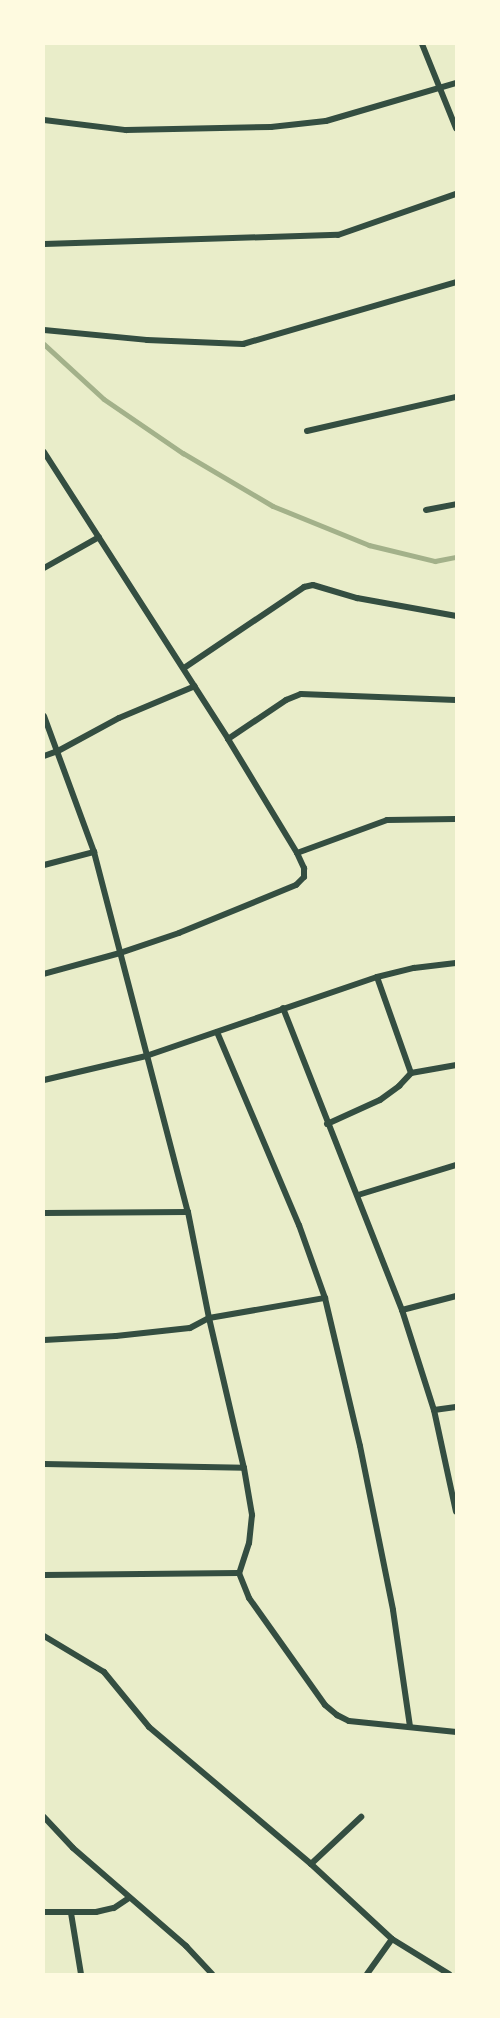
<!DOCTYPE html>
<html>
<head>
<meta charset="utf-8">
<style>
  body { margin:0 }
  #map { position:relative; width:500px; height:2018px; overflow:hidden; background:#e9edc9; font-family:"Space Grotesk",sans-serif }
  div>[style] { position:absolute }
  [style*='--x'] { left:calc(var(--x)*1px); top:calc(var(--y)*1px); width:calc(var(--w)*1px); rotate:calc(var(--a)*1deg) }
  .stream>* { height:4.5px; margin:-2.25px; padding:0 2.25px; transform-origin:2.25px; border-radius:2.25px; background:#a3b18a }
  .minor>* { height:6px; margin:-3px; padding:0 3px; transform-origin:3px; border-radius:3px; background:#344e41 }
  span { translate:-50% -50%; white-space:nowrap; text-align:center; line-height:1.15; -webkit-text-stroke:6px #fefae0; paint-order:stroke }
  .frame { position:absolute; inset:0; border:45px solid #fefae0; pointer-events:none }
</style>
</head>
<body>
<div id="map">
  <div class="stream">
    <i style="--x:44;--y:344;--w:81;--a:42.5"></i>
    <i style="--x:104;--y:399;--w:96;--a:34.4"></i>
    <i style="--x:183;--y:453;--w:104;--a:30.5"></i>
    <i style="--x:273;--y:506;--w:104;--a:22.1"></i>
    <i style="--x:369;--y:545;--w:68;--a:13.6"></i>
    <i style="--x:435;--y:561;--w:21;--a:-11"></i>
  </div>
  <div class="minor">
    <i style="--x:422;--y:44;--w:91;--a:68"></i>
    <i style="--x:44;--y:120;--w:83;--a:7"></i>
    <i style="--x:126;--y:130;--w:145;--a:-1.2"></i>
    <i style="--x:271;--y:127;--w:55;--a:-6.2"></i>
    <i style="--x:326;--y:121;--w:135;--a:-16.3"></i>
    <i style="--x:44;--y:244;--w:294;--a:-1.8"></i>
    <i style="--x:338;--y:235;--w:125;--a:-19.2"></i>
    <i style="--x:44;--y:330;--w:103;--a:5.5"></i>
    <i style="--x:147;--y:340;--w:96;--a:2.4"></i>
    <i style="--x:243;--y:344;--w:222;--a:-16.2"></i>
    <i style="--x:307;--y:431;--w:153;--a:-12.9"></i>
    <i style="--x:44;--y:452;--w:341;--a:57.3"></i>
    <i style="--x:228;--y:739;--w:133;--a:58.8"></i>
    <i style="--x:297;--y:853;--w:17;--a:65"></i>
    <i style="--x:304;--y:868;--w:9;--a:90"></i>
    <i style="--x:304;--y:877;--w:11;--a:135"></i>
    <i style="--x:296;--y:885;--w:126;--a:157.7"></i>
    <i style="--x:179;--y:933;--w:62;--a:161.3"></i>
    <i style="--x:120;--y:953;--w:79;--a:164.6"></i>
    <i style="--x:426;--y:510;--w:31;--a:-11"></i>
    <i style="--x:44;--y:568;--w:63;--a:-29.4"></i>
    <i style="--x:184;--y:668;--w:145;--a:-34"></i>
    <i style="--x:304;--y:587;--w:9;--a:-13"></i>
    <i style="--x:313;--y:585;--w:46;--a:16.5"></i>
    <i style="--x:357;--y:598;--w:101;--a:10.3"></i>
    <i style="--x:44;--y:716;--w:145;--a:69.8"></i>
    <i style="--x:94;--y:852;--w:372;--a:75.4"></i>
    <i style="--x:188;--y:1212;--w:108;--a:78.8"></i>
    <i style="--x:209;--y:1318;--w:154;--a:76.9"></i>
    <i style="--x:244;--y:1468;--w:48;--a:80.3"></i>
    <i style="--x:252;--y:1515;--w:28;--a:96"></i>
    <i style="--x:249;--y:1543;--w:32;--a:108"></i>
    <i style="--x:239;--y:1573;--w:27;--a:68"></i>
    <i style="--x:249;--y:1598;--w:131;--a:54.6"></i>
    <i style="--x:325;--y:1705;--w:16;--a:40"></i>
    <i style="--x:337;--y:1715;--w:13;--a:27"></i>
    <i style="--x:349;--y:1721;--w:108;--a:5.9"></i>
    <i style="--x:228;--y:739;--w:70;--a:-33.9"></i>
    <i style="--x:286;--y:700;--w:16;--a:-22"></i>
    <i style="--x:301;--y:694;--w:155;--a:2.2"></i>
    <i style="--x:44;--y:756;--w:15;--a:-20"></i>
    <i style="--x:58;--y:751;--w:69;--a:-28.4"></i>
    <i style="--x:119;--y:718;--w:82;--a:-22.8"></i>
    <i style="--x:297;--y:853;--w:96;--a:-20.1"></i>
    <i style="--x:387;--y:820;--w:69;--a:-0.8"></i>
    <i style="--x:44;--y:865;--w:52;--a:-14.6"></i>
    <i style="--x:377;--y:977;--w:38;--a:-14"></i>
    <i style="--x:414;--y:968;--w:42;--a:-6.8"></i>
    <i style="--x:283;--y:1008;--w:325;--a:68.5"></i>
    <i style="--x:402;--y:1310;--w:105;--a:72.3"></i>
    <i style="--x:434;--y:1410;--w:104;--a:77.8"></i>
    <i style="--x:217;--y:1032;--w:210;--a:67"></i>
    <i style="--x:299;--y:1225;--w:77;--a:70.4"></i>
    <i style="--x:325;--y:1298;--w:152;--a:76.7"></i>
    <i style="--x:360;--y:1446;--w:167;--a:78.6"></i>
    <i style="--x:393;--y:1610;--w:118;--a:81.7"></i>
    <i style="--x:44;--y:1080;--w:105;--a:-13.2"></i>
    <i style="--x:146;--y:1056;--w:244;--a:-18.9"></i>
    <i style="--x:377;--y:977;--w:102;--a:70.5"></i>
    <i style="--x:327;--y:1124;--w:58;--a:-24.4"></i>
    <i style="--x:380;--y:1100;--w:24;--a:-36"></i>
    <i style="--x:399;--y:1086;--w:18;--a:-47"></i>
    <i style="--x:411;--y:1073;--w:46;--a:-10.1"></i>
    <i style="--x:358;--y:1195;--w:102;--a:-17"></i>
    <i style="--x:44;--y:1213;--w:144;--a:-0.4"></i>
    <i style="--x:402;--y:1310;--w:56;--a:-14.5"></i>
    <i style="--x:44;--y:1340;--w:72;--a:-3.2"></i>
    <i style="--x:116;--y:1336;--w:74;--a:-6.2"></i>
    <i style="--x:190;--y:1328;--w:21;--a:-28"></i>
    <i style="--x:209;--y:1318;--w:118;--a:-9.8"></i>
    <i style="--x:434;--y:1410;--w:22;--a:-8"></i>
    <i style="--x:44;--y:1464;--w:200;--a:1.1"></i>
    <i style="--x:44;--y:1575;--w:195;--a:-0.6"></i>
    <i style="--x:44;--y:1636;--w:70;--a:31"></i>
    <i style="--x:104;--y:1672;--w:71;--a:50.7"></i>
    <i style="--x:149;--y:1727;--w:212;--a:40.2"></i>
    <i style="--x:311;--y:1864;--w:110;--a:42.8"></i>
    <i style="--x:392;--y:1939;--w:67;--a:31.6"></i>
    <i style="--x:44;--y:1817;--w:42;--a:46.9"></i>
    <i style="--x:73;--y:1848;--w:150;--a:40.9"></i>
    <i style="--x:186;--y:1946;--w:38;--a:47"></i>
    <i style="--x:311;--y:1864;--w:69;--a:-43.2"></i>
    <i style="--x:44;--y:1912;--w:52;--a:0"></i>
    <i style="--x:96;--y:1912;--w:18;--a:-13"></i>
    <i style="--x:114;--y:1908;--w:18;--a:-34"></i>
    <i style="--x:71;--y:1913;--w:62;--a:80.7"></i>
    <i style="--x:367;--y:1974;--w:43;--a:-54.5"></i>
  </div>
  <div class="frame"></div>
</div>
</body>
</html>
